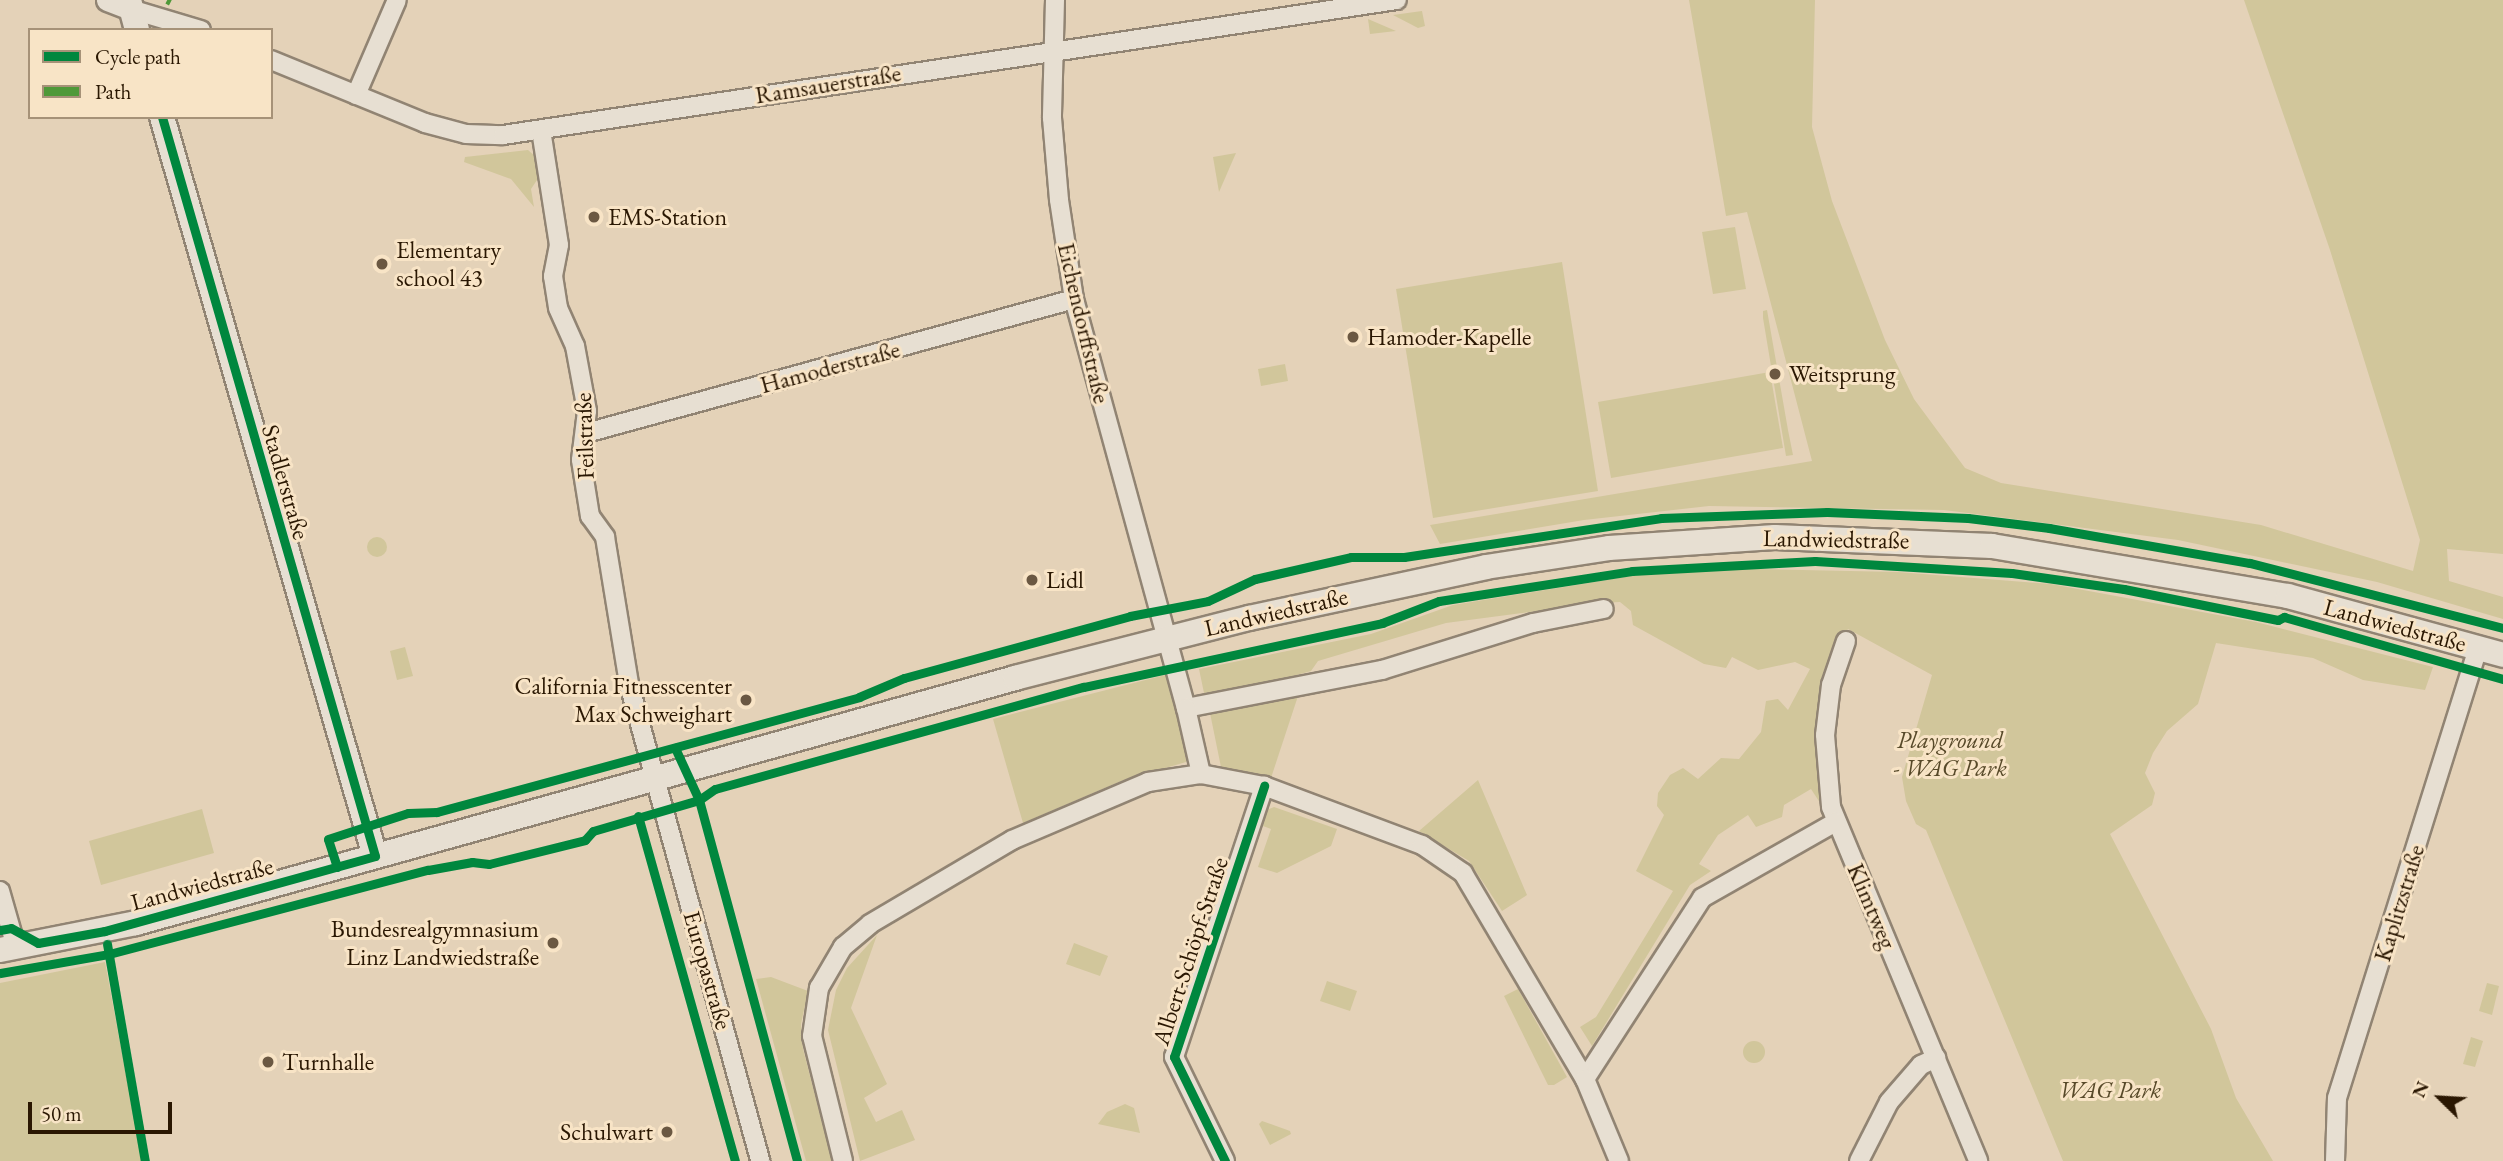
<!DOCTYPE html>
<html>
<head>
<meta charset="utf-8">
<style>
  body { margin:0 }
  #map { position:relative; width:2503px; height:1161px; overflow:hidden; background:#e4d2b8; font-family:"EB Garamond",serif }
  div>[style] { position:absolute }
  [style*='--x'] { left:calc(var(--x)*1px); top:calc(var(--y)*1px); width:calc(var(--w)*1px); rotate:calc(var(--a)*1deg) }
  .green>* { inset:0; background:#d1c69b }
  .round { border-radius:50% }
  .roads { filter:drop-shadow(2px 0 #918473) drop-shadow(-2px 0 #918473) drop-shadow(0 2px #918473) drop-shadow(0 -2px #918473) }
  .minor>* { height:18px; margin:-9px; padding:0 9px; transform-origin:9px; border-radius:9px; background:#e7dfd2 }
  .tertiary>* { height:21px; margin:-10.5px; padding:0 10.5px; transform-origin:10.5px; border-radius:10.5px; background:#e7dfd2 }
  .secondary>* { height:24px; margin:-12px; padding:0 12px; transform-origin:12px; border-radius:12px; background:#e7dfd2 }
  .quiet>* { height:7px; margin-top:-3.5px; transform-origin:0; background:repeating-linear-gradient(90deg,#4f9939 0 14px,transparent 0 21px) }
  .cycleway>* { height:9px; margin:-4.5px; padding:0 4.5px; transform-origin:4.5px; border-radius:4.5px; background:#00873e }
  .dots>* { width:19px; height:19px; translate:-50% -50%; box-sizing:border-box; border:4px solid #f8e4c6; border-radius:50% }
  span { translate:-50% -50%; white-space:nowrap; text-align:center; line-height:1.15; -webkit-text-stroke:6px #f8e4c6; paint-order:stroke }
  .street-label { font-size:24px; color:#2a1702 }
  .poi-label { font-size:24px; color:#2a1702 }
  .left { translate:0 -50%; text-align:left }
  .right { translate:-100% -50%; text-align:right }
  .park-label { font-size:24px; color:#574929; font-style:italic }
  .legend { position:absolute; left:28px; top:28px; width:245px; height:91px; box-sizing:border-box; background:#f8e4c6; border:2px solid #a69278; margin:0; padding:9px 12px; list-style:none; font-size:21px; color:#2a1702 }
  .legend li { display:flex; align-items:center; gap:14px; height:35px }
  .legend b { width:35px; border:2px solid #a69278 }
  .north { position:absolute; left:2405px; top:1063px; width:70px; height:70px; -webkit-text-stroke:5px #f8e4c6; paint-order:stroke; rotate:294deg; font-size:19px; font-weight:700; line-height:28px; text-align:center; color:#2a1702 }
  .north::after { content:''; display:block; margin:auto; width:24px; height:32px; background:#2a1702; clip-path:polygon(50% 0,100% 100%,50% 72%,0 100%) }
  .scale { position:absolute; left:28px; top:1102px; width:144px; height:32px; box-sizing:border-box; border:4px solid #2a1702; border-top:0; padding-left:9px; font-size:21px; line-height:24px; white-space:nowrap; color:#2a1702; -webkit-text-stroke:5px #f8e4c6; paint-order:stroke }
</style>
</head>
<body>
<div id="map">
  <div class="green">
    <i style="clip-path:polygon(1689px 0,1815px 0,1812px 127px,1832px 201px,1885px 340px,1914px 399px,1965px 468px,2001px 483px,2261px 525px,2413px 571px,2420px 540px,2330px 250px,2244px 0,2503px 0,2503px 554px,2447px 549px,2449px 581px,2503px 597px,2503px 619px,2377px 582px,2178px 540px,1944px 510px,1709px 506px,1584px 520px,1440px 544px,1430px 525px,1812px 461px,1747px 212px,1726px 216px)"></i>
    <i style="clip-path:polygon(1422px 11px,1425px 26px,1418px 28px,1393px 15px)"></i>
    <i style="clip-path:polygon(1368px 19px,1396px 31px,1370px 34px)"></i>
    <i style="clip-path:polygon(528px 150px,537px 158px,541px 174px,531px 189px,534px 207px,511px 179px,464px 162px,465px 157px)"></i>
    <i style="clip-path:polygon(1236px 153px,1219px 192px,1213px 157px)"></i>
    <i style="clip-path:polygon(1735px 227px,1746px 289px,1713px 294px,1702px 232px)"></i>
    <i style="clip-path:polygon(1562px 262px,1598px 491px,1433px 518px,1396px 289px)"></i>
    <i style="clip-path:polygon(1767px 310px,1788px 430px,1793px 455px,1786px 456px,1763px 318px,1763px 311px)"></i>
    <i style="clip-path:polygon(1285px 364px,1288px 381px,1261px 386px,1258px 369px)"></i>
    <i style="clip-path:polygon(1770px 372px,1783px 448px,1611px 478px,1598px 402px)"></i>
    <i class="round" style="left:367px;top:537px;width:20px;height:20px"></i>
    <i style="clip-path:polygon(1711px 568px,1898px 572px,2051px 584px,2256px 622px,2433px 667px,2425px 690px,2363px 680px,2313px 658px,2216px 643px,2198px 704px,2167px 731px,2153px 753px,2145px 773px,2155px 793px,2152px 805px,2110px 834px,2211px 1029px,2236px 1098px,2273px 1161px,2063px 1161px,1926px 830px,1916px 824px,1906px 801px,1902px 777px,1932px 675px,1848px 629px,1836px 649px,1826px 812px,1811px 789px,1784px 805px,1782px 817px,1756px 827px,1748px 815px,1718px 835px,1699px 864px,1711px 871px,1690px 885px,1592px 1046px,1580px 1027px,1596px 1017px,1673px 891px,1636px 871px,1664px 815px,1657px 806px,1658px 793px,1670px 775px,1683px 768px,1698px 779px,1721px 758px,1739px 759px,1761px 732px,1766px 701px,1778px 699px,1788px 710px,1810px 669px,1795px 662px,1758px 670px,1732px 657px,1726px 668px,1704px 664px,1633px 625px,1631px 611px,1620px 602px,1600px 603px,1446px 623px,1318px 661px,1311px 671px,1275px 681px,1204px 693px,1199px 669px,1371px 634px,1453px 605px,1662px 571px)"></i>
    <i style="clip-path:polygon(405px 647px,413px 676px,397px 680px,390px 651px)"></i>
    <i style="clip-path:polygon(1169px 674px,1188px 757px,1186px 762px,1121px 781px,1023px 823px,993px 719px)"></i>
    <i style="clip-path:polygon(1298px 696px,1270px 781px,1221px 767px,1210px 713px)"></i>
    <i style="clip-path:polygon(1478px 780px,1527px 895px,1502px 911px,1469px 861px,1419px 831px)"></i>
    <i style="clip-path:polygon(1274px 807px,1337px 829px,1331px 846px,1277px 873px,1258px 867px,1271px 829px,1263px 826px,1267px 810px)"></i>
    <i style="clip-path:polygon(202px 809px,214px 853px,101px 885px,89px 841px)"></i>
    <i style="clip-path:polygon(877px 935px,851px 1008px,887px 1084px,864px 1098px,876px 1122px,902px 1110px,915px 1140px,860px 1161px,828px 1030px,836px 990px,847px 968px)"></i>
    <i style="clip-path:polygon(1074px 943px,1108px 956px,1100px 976px,1066px 964px)"></i>
    <i style="clip-path:polygon(105px 962px,142px 1161px,0 1161px,0 983px)"></i>
    <i style="clip-path:polygon(771px 977px,808px 991px,801px 1024px,803px 1049px,832px 1161px,806px 1161px,756px 979px)"></i>
    <i style="clip-path:polygon(1327px 981px,1357px 991px,1350px 1011px,1320px 1001px)"></i>
    <i style="clip-path:polygon(2487px 983px,2499px 986px,2492px 1015px,2479px 1011px)"></i>
    <i style="clip-path:polygon(1518px 989px,1567px 1077px,1554px 1085px,1548px 1085px,1504px 996px)"></i>
    <i style="clip-path:polygon(2471px 1037px,2483px 1041px,2475px 1067px,2463px 1064px)"></i>
    <i class="round" style="left:1743px;top:1041px;width:22px;height:22px"></i>
    <i style="clip-path:polygon(1125px 1104px,1134px 1108px,1140px 1133px,1098px 1124px,1107px 1112px)"></i>
    <i style="clip-path:polygon(1262px 1121px,1290px 1131px,1291px 1134px,1270px 1145px,1259px 1124px)"></i>
  </div>
  <div class="roads">
    <div class="minor">
      <i style="--x:1055;--y:0;--w:118;--a:91.5"></i>
      <i style="--x:1052;--y:118;--w:82;--a:85.1"></i>
      <i style="--x:1059;--y:200;--w:100;--a:81.4"></i>
      <i style="--x:1074;--y:299;--w:424;--a:74.7"></i>
      <i style="--x:1186;--y:708;--w:200;--a:-11"></i>
      <i style="--x:1382;--y:670;--w:158;--a:-17.3"></i>
      <i style="--x:1533;--y:623;--w:72;--a:-11.2"></i>
      <i style="--x:130;--y:9;--w:74;--a:16.5"></i>
      <i style="--x:271;--y:60;--w:166;--a:22.2"></i>
      <i style="--x:425;--y:123;--w:42;--a:15"></i>
      <i style="--x:466;--y:134;--w:37;--a:2"></i>
      <i style="--x:503;--y:135;--w:904;--a:-8.59"></i>
      <i style="--x:356;--y:95;--w:103;--a:-66.7"></i>
      <i style="--x:541;--y:130;--w:116;--a:81.1"></i>
      <i style="--x:559;--y:245;--w:32;--a:101"></i>
      <i style="--x:553;--y:276;--w:32;--a:81"></i>
      <i style="--x:558;--y:308;--w:42;--a:65.9"></i>
      <i style="--x:575;--y:346;--w:66;--a:79.5"></i>
      <i style="--x:587;--y:411;--w:49;--a:97"></i>
      <i style="--x:581;--y:460;--w:57;--a:80.9"></i>
      <i style="--x:590;--y:516;--w:26;--a:54"></i>
      <i style="--x:605;--y:537;--w:149;--a:80.7"></i>
      <i style="--x:629;--y:684;--w:495;--a:74.6"></i>
      <i style="--x:586;--y:433;--w:506;--a:-15.35"></i>
      <i style="--x:1846;--y:641;--w:46;--a:108.8"></i>
      <i style="--x:1831;--y:685;--w:50;--a:96.8"></i>
      <i style="--x:1825;--y:735;--w:72;--a:85.2"></i>
      <i style="--x:1831;--y:807;--w:383;--a:67.4"></i>
      <i style="--x:1186;--y:708;--w:68;--a:77.2"></i>
      <i style="--x:0;--y:891;--w:58;--a:74.1"></i>
      <i style="--x:1585;--y:1079;--w:216;--a:-57.1"></i>
      <i style="--x:1702;--y:898;--w:154;--a:-29.6"></i>
      <i style="--x:843;--y:1161;--w:129;--a:-103.9"></i>
      <i style="--x:812;--y:1036;--w:49;--a:-81.7"></i>
      <i style="--x:819;--y:988;--w:48;--a:-59.7"></i>
      <i style="--x:843;--y:947;--w:35;--a:-40"></i>
      <i style="--x:870;--y:924;--w:165;--a:-30.6"></i>
      <i style="--x:1012;--y:840;--w:148;--a:-23.1"></i>
      <i style="--x:1148;--y:782;--w:54;--a:-8.6"></i>
      <i style="--x:1201;--y:774;--w:64;--a:10.8"></i>
      <i style="--x:1264;--y:786;--w:169;--a:20.5"></i>
      <i style="--x:1422;--y:845;--w:50;--a:34.3"></i>
      <i style="--x:1463;--y:873;--w:239;--a:59.4"></i>
      <i style="--x:1585;--y:1079;--w:89;--a:67.5"></i>
      <i style="--x:1225;--y:1161;--w:116;--a:-116.1"></i>
      <i style="--x:1174;--y:1057;--w:286;--a:-71.6"></i>
      <i style="--x:1859;--y:1161;--w:66;--a:-63"></i>
      <i style="--x:1889;--y:1102;--w:49;--a:-49.1"></i>
      <i style="--x:1921;--y:1065;--w:17;--a:-25"></i>
      <i style="--x:2335;--y:1161;--w:63;--a:-88.2"></i>
      <i style="--x:2337;--y:1098;--w:472;--a:-72.6"></i>
    </div>
    <div class="tertiary">
      <i style="--x:107;--y:0;--w:25;--a:21"></i>
    </div>
    <div class="secondary">
      <i style="--x:129;--y:0;--w:31;--a:75"></i>
      <i style="--x:162;--y:117;--w:769;--a:73.92"></i>
      <i style="--x:0;--y:950;--w:139;--a:-11.2"></i>
      <i style="--x:136;--y:923;--w:913;--a:-15.57"></i>
      <i style="--x:1015;--y:678;--w:242;--a:-14.4"></i>
      <i style="--x:1249;--y:618;--w:242;--a:-12.1"></i>
      <i style="--x:1486;--y:567;--w:124;--a:-8.8"></i>
      <i style="--x:1609;--y:548;--w:166;--a:-3.8"></i>
      <i style="--x:1775;--y:537;--w:217;--a:2.4"></i>
      <i style="--x:1992;--y:546;--w:300;--a:9.6"></i>
      <i style="--x:2288;--y:596;--w:223;--a:15.3"></i>
    </div>
  </div>
  <div class="quiet">
    <i style="--x:167;--y:0;--w:4;--a:27"></i>
  </div>
  <div class="cycleway">
    <i style="--x:675;--y:748;--w:57;--a:65.2"></i>
    <i style="--x:699;--y:800;--w:374;--a:74.8"></i>
    <i style="--x:638;--y:816;--w:358;--a:74.3"></i>
    <i style="--x:337;--y:867;--w:29;--a:-108"></i>
    <i style="--x:328;--y:839;--w:84;--a:-18"></i>
    <i style="--x:408;--y:813;--w:29;--a:-2"></i>
    <i style="--x:437;--y:812;--w:437;--a:-15.2"></i>
    <i style="--x:859;--y:697;--w:49;--a:-22.9"></i>
    <i style="--x:904;--y:678;--w:234;--a:-15.3"></i>
    <i style="--x:1130;--y:616;--w:79;--a:-10.9"></i>
    <i style="--x:1208;--y:601;--w:52;--a:-25.1"></i>
    <i style="--x:1255;--y:579;--w:98;--a:-12.9"></i>
    <i style="--x:1351;--y:557;--w:53;--a:0"></i>
    <i style="--x:1404;--y:557;--w:260;--a:-8.6"></i>
    <i style="--x:1661;--y:518;--w:166;--a:-2.1"></i>
    <i style="--x:1827;--y:512;--w:141;--a:2.4"></i>
    <i style="--x:1968;--y:518;--w:82;--a:7"></i>
    <i style="--x:2049;--y:528;--w:204;--a:9.9"></i>
    <i style="--x:2250;--y:563;--w:261;--a:14.4"></i>
    <i style="--x:0;--y:930;--w:11;--a:-10"></i>
    <i style="--x:11;--y:928;--w:31;--a:29"></i>
    <i style="--x:38;--y:943;--w:68;--a:-10.2"></i>
    <i style="--x:105;--y:931;--w:280;--a:-15.5"></i>
    <i style="--x:375;--y:856;--w:769;--a:-106.08"></i>
    <i style="--x:107;--y:944;--w:220;--a:80.1"></i>
    <i style="--x:0;--y:973;--w:111;--a:-9.9"></i>
    <i style="--x:109;--y:954;--w:330;--a:-14.8"></i>
    <i style="--x:428;--y:870;--w:45;--a:-10.3"></i>
    <i style="--x:472;--y:862;--w:17;--a:7"></i>
    <i style="--x:489;--y:864;--w:99;--a:-14"></i>
    <i style="--x:585;--y:840;--w:12;--a:-48"></i>
    <i style="--x:593;--y:831;--w:110;--a:-16.3"></i>
    <i style="--x:699;--y:800;--w:19;--a:-35"></i>
    <i style="--x:715;--y:789;--w:383;--a:-15.5"></i>
    <i style="--x:1084;--y:687;--w:305;--a:-12.1"></i>
    <i style="--x:1382;--y:623;--w:61;--a:-21.1"></i>
    <i style="--x:1439;--y:601;--w:195;--a:-8.8"></i>
    <i style="--x:1632;--y:571;--w:183;--a:-3.1"></i>
    <i style="--x:1815;--y:561;--w:197;--a:3.5"></i>
    <i style="--x:2012;--y:573;--w:113;--a:8.1"></i>
    <i style="--x:2124;--y:589;--w:157;--a:11.4"></i>
    <i style="--x:2278;--y:620;--w:7;--a:-27"></i>
    <i style="--x:2284;--y:617;--w:228;--a:15.8"></i>
    <i style="--x:1225;--y:1161;--w:116;--a:-116.1"></i>
    <i style="--x:1174;--y:1057;--w:286;--a:-71.6"></i>
  </div>
  <div class="dots">
    <i style="left:594px;top:217px;background:#6b5842"></i>
    <i style="left:382px;top:264px;background:#6b5842"></i>
    <i style="left:1353px;top:337px;background:#6b5842"></i>
    <i style="left:1775px;top:374px;background:#6b5842"></i>
    <i style="left:1032px;top:580px;background:#6b5842"></i>
    <i style="left:746px;top:700px;background:#6b5842"></i>
    <i style="left:553px;top:943px;background:#6b5842"></i>
    <i style="left:268px;top:1062px;background:#6b5842"></i>
    <i style="left:667px;top:1132px;background:#6b5842"></i>
  </div>
  <div class="street-label">
    <span style="left:828px;top:84px;rotate:-9deg">Ramsauerstraße</span>
    <span style="left:1084px;top:323px;rotate:77deg">Eichendorffstraße</span>
    <span style="left:830px;top:367px;rotate:-15deg">Hamoderstraße</span>
    <span style="left:584px;top:436px;rotate:-92deg">Feilstraße</span>
    <span style="left:286px;top:482px;rotate:74deg">Stadlerstraße</span>
    <span style="left:1836px;top:539px;rotate:1deg">Landwiedstraße</span>
    <span style="left:1276px;top:612px;rotate:-13deg">Landwiedstraße</span>
    <span style="left:2395px;top:625px;rotate:15deg">Landwiedstraße</span>
    <span style="left:202px;top:884px;rotate:-15deg">Landwiedstraße</span>
    <span style="left:2399px;top:903px;rotate:-73deg">Kaplitzstraße</span>
    <span style="left:1872px;top:906px;rotate:67deg">Klimtweg</span>
    <span style="left:1190px;top:951px;rotate:-72deg">Albert-Schöpf-Straße</span>
    <span style="left:708px;top:970px;rotate:74deg">Europastraße</span>
  </div>
  <div class="poi-label">
    <span class="left" style="left:608px;top:217px">EMS-Station</span>
    <span class="left" style="left:396px;top:264px">Elementary<br>school 43</span>
    <span class="left" style="left:1367px;top:337px">Hamoder-Kapelle</span>
    <span class="left" style="left:1789px;top:374px">Weitsprung</span>
    <span class="left" style="left:1046px;top:580px">Lidl</span>
    <span class="right" style="left:732px;top:700px">California Fitnesscenter<br>Max Schweighart</span>
    <span class="right" style="left:539px;top:943px">Bundesrealgymnasium<br>Linz Landwiedstraße</span>
    <span class="left" style="left:282px;top:1062px">Turnhalle</span>
    <span class="right" style="left:653px;top:1132px">Schulwart</span>
  </div>
  <div class="park-label">
    <span style="left:1950px;top:754px">Playground<br>- WAG Park</span>
    <span style="left:2110px;top:1090px">WAG Park</span>
  </div>
  <ul class="legend">
  <li><b style="height:9px;background:#00873e"></b>Cycle path</li>
  <li><b style="height:9px;background:#4f9939"></b>Path</li>
  </ul>
  <div class="north">N</div>
  <div class="scale">50 m</div>
</div>
</body>
</html>
